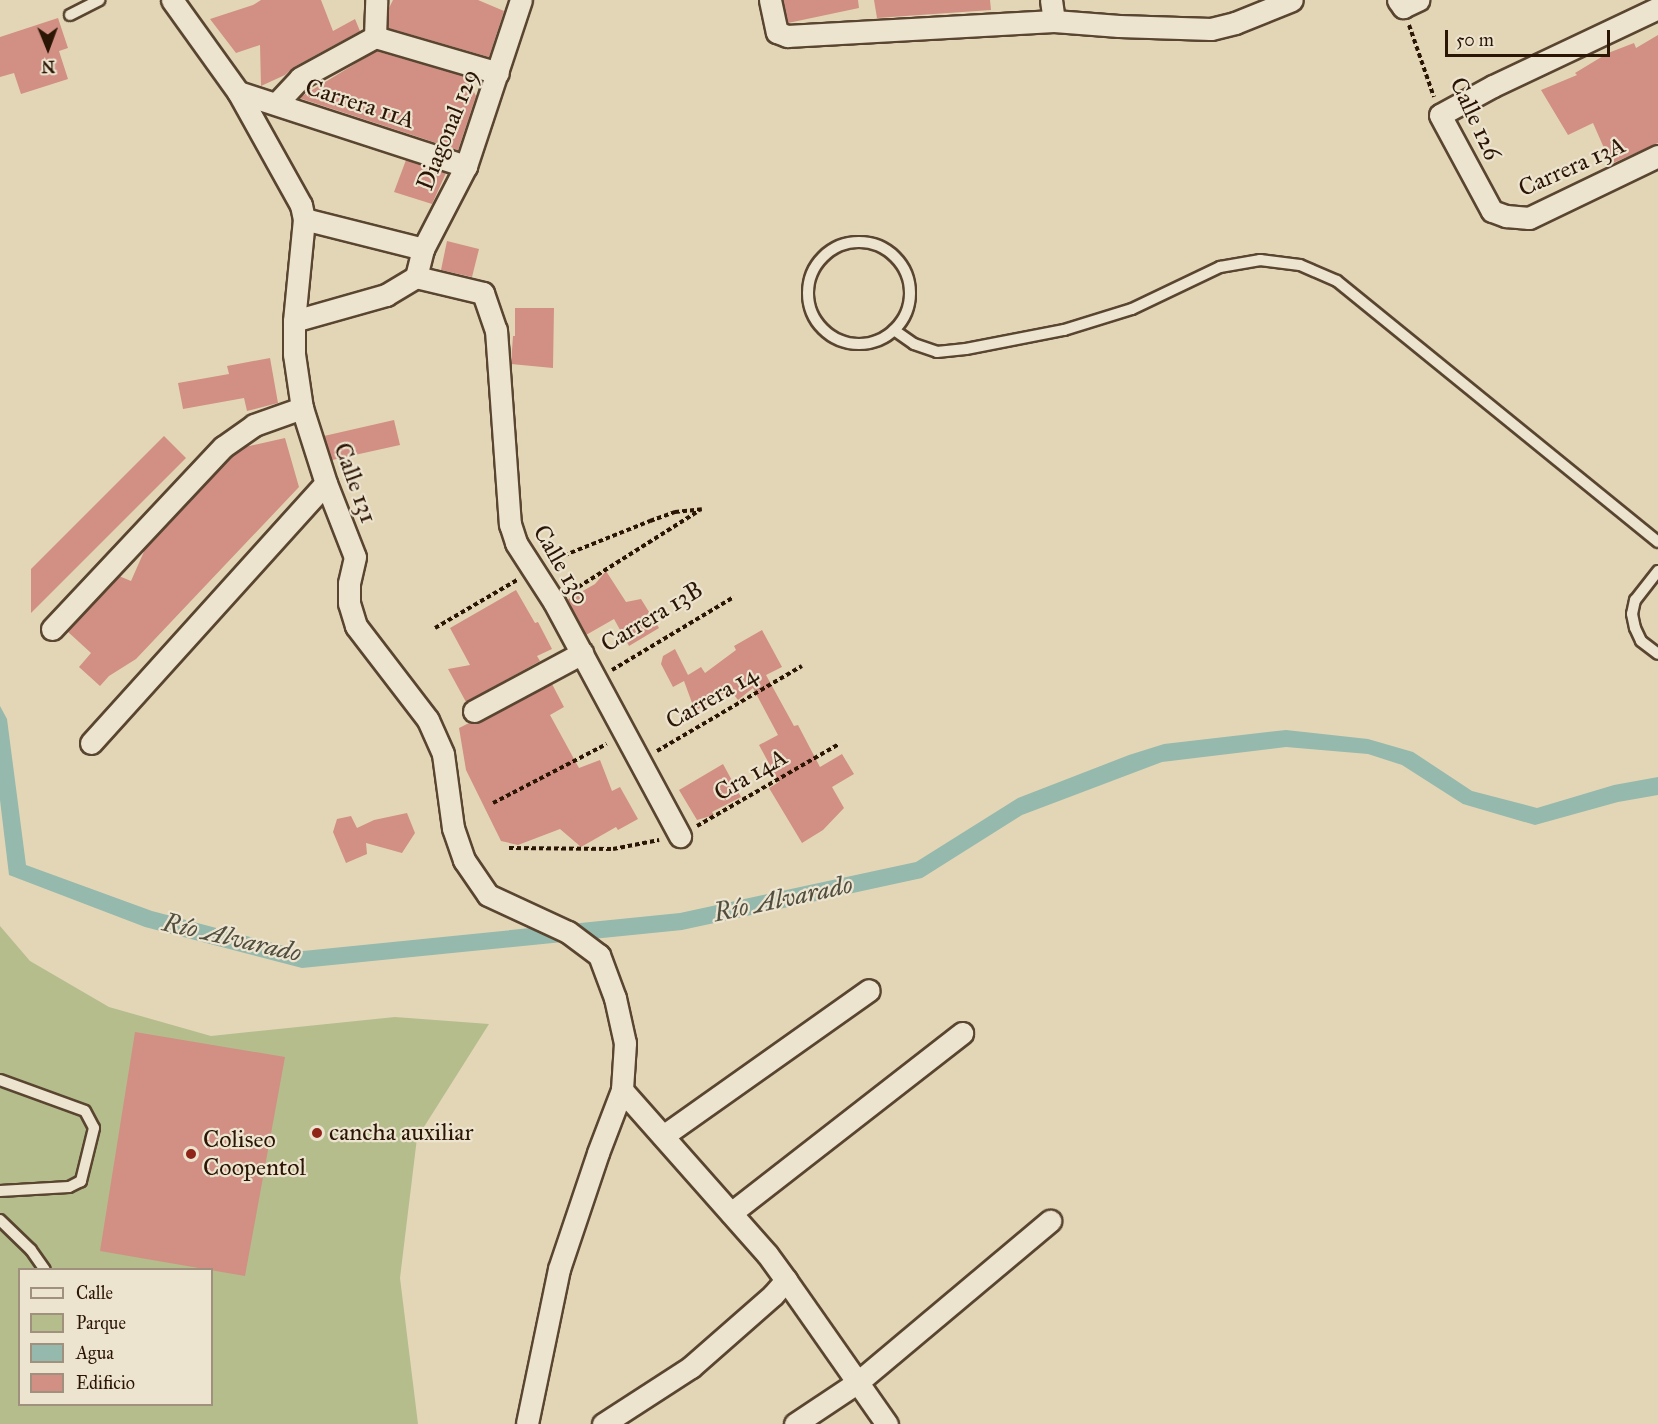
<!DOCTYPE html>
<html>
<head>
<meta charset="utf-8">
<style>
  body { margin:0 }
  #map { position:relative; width:1658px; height:1424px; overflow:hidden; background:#e3d6b6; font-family:"IM FELL Great Primer",serif }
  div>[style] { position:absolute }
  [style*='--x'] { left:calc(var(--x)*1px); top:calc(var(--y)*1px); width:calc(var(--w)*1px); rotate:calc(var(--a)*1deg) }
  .green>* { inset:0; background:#b5bd8d }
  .water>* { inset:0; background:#95b9ad }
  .building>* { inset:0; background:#d19083 }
  .path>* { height:4px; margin-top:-2px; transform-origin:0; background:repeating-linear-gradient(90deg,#2b1504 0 4.5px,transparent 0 7.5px) }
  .roads { filter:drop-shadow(2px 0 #594530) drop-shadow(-2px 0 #594530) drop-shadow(0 2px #594530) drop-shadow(0 -2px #594530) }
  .service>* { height:10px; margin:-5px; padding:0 5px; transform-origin:5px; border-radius:5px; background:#ede4d0 }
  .service>.ring { margin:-5px; padding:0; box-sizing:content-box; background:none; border:10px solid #ede4d0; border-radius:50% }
  .minor>* { height:21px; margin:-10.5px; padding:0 10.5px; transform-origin:10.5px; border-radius:10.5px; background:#ede4d0 }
  .dots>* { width:16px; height:16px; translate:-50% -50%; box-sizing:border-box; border:3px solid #ede4d0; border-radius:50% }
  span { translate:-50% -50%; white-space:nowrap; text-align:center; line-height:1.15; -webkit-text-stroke:4.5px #ede4d0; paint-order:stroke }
  .street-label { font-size:24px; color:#2b1504 }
  .poi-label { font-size:24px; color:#2b1504 }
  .left { translate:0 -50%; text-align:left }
  .water-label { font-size:26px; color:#504e3f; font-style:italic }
  .legend { position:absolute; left:18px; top:1268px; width:195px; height:138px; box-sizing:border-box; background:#ede4d0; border:2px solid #9f917e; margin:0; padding:8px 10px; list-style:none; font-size:18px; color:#2b1504 }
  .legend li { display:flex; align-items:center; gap:12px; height:30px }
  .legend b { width:30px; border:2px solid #9f917e }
  .north { position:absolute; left:18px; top:18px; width:60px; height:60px; -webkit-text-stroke:4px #ede4d0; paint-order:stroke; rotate:179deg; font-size:16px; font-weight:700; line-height:24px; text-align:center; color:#2b1504 }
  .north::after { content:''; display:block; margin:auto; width:21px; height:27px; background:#2b1504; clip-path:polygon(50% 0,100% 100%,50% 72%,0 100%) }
  .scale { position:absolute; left:1445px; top:30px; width:165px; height:27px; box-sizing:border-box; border:3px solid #2b1504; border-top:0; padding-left:8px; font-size:18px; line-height:21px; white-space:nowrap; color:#2b1504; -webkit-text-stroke:4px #ede4d0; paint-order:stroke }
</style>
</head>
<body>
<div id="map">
  <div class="green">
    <i style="clip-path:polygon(evenodd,0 926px,30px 961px,109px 1007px,211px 1036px,395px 1017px,489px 1024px,417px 1138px,400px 1278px,418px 1424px,0 1424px,0 926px,20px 1270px,212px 1270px,212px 1404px,20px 1404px,20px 1270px)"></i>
  </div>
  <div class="water">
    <i style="clip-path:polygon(0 706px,7px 719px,26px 865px,152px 911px,303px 951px,680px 913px,916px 862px,1018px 798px,1129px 755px,1164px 744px,1286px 730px,1368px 739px,1413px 752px,1472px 791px,1537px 808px,1614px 785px,1658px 777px,1658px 795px,1618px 802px,1535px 825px,1463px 804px,1402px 765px,1368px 754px,1286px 747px,1162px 762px,1022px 815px,922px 878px,682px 930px,302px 968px,145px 927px,9px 875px,0 800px)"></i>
  </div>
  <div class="building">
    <i style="clip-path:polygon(261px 0,321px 0,333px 31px,355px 19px,360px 31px,294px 67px,285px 75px,261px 86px,260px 45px,236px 53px,210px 19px,253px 5px)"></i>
    <i style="clip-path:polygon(393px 0,478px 0,504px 11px,489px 57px,388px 28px,388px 10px)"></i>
    <i style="clip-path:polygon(783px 0,858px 0,859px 8px,788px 23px)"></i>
    <i style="clip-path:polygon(874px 0,990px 0,991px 10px,877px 18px)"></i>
    <i style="clip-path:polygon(58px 18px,68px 48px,59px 51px,68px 79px,21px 94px,14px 73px,0 77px,0 37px)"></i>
    <i style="clip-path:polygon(1658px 35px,1658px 143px,1611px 164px,1593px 123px,1568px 135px,1541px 90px,1577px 75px,1575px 73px,1608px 53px,1634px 43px,1636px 48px)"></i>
    <i style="clip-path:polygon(376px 51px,474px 79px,471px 86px,476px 96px,458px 150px,299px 98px)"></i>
    <i style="clip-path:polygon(406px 160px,446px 173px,432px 204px,394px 192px)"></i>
    <i style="clip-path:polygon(447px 241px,479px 249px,472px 277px,441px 270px)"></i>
    <i style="clip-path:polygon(515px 308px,554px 308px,553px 368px,511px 364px,513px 336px,515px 336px)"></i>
    <i style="clip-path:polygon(270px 358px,278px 403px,247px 411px,244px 398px,183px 409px,178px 383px,229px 374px,227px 366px)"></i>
    <i style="clip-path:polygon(394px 420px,400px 445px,332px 460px,324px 436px)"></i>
    <i style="clip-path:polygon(164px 436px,186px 458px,31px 613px,31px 569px)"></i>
    <i style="clip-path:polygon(285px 438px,299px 487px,136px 659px,109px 676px,100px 686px,79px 667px,91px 653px,67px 631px,119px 576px,131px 581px,146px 547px,233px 455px,245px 447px)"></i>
    <i style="clip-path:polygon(606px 571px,626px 602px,641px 599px,659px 628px,629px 646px,614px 619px,586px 635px,567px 600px,595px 584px)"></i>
    <i style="clip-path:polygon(516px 590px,535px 623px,538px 622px,552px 649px,537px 656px,540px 661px,466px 702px,448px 669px,470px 665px,450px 628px)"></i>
    <i style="clip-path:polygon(762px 630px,782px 667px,766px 675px,794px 726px,798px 725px,820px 767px,842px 754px,854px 774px,832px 787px,844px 808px,823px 830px,802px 843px,769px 788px,779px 782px,759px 745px,778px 735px,753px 688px,738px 700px,730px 690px,695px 711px,684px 681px,673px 687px,661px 664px,663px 656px,675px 649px,688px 675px,701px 667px,705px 673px,736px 650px,734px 646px)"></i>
    <i style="clip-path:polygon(552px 684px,564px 707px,550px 715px,579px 768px,600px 760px,612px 791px,620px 787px,638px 819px,618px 830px,616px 827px,581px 847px,560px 829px,518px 845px,501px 841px,466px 770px,459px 728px,469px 723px,480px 722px)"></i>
    <i style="clip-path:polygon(723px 764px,741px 797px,712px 812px,714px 815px,697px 820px,679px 790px)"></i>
    <i style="clip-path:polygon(407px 813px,415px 833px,402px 853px,366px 843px,367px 854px,346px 863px,333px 832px,337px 819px,351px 816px,357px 828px,374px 820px)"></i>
    <i style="clip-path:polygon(135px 1032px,285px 1057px,245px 1276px,100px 1251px)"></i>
  </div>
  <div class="path">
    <i style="--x:1409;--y:25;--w:76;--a:70.9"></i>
    <i style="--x:550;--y:561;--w:108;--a:-21.8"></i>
    <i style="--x:650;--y:521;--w:27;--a:-20"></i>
    <i style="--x:675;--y:512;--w:27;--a:-6"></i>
    <i style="--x:572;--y:591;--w:151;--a:-32.3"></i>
    <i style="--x:435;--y:628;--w:95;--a:-30.3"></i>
    <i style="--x:612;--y:670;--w:142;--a:-30.9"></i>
    <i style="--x:657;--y:751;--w:168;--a:-30.4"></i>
    <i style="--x:493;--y:803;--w:128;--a:-27.4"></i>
    <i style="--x:697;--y:826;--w:164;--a:-30"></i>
    <i style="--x:509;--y:848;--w:104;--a:0.6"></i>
    <i style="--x:613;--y:849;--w:47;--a:-11.1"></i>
  </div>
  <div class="roads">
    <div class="service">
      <i style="--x:70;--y:15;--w:33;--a:-27"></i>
      <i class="ring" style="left:808px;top:242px;width:92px;height:92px"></i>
      <i style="--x:894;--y:330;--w:24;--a:35"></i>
      <i style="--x:914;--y:344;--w:24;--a:19"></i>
      <i style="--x:937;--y:352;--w:29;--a:-6"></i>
      <i style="--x:966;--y:349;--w:100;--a:-11"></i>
      <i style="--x:1064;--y:330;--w:71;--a:-17.2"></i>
      <i style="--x:1132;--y:309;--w:98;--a:-25.5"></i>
      <i style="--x:1220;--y:267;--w:41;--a:-9.9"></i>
      <i style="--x:1260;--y:260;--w:40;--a:7.1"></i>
      <i style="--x:1300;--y:265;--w:40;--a:23.4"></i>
      <i style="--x:1337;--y:281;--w:414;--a:39.1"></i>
      <i style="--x:1658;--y:571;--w:37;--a:128"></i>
      <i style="--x:1635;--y:600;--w:14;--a:102"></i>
      <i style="--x:1632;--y:614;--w:14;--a:78"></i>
      <i style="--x:1635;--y:628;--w:14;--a:65"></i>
      <i style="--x:1641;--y:641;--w:21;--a:37"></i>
      <i style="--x:0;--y:1080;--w:90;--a:20"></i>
      <i style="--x:85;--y:1111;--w:19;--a:62"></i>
      <i style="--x:94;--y:1128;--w:55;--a:103.8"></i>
      <i style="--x:81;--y:1181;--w:13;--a:153"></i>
      <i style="--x:69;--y:1187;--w:69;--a:176.7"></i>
      <i style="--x:0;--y:1220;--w:43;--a:44.1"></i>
      <i style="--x:31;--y:1250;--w:24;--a:55"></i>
    </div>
    <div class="minor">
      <i style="--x:172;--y:0;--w:113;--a:54.3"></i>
      <i style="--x:238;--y:92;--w:129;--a:60.9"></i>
      <i style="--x:301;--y:205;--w:14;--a:78"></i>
      <i style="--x:304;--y:219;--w:102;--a:95.6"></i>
      <i style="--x:294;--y:321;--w:33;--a:90"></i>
      <i style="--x:294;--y:354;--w:55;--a:81.6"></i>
      <i style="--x:302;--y:408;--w:79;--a:72.3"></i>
      <i style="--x:326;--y:483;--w:79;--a:68.6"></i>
      <i style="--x:355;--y:557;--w:27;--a:103"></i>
      <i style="--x:349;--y:583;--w:20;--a:90"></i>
      <i style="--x:349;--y:603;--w:24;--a:73"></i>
      <i style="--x:356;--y:626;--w:118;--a:52.5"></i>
      <i style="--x:428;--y:720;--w:37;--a:66"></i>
      <i style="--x:443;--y:754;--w:75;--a:82.3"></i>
      <i style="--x:453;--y:828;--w:34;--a:71"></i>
      <i style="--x:464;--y:860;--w:42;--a:55.6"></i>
      <i style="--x:488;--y:895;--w:88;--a:24.8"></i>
      <i style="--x:568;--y:932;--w:39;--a:37"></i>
      <i style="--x:599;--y:955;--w:46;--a:69.6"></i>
      <i style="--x:615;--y:998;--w:46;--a:77.5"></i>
      <i style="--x:625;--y:1043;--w:47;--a:93.7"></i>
      <i style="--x:622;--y:1090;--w:67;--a:110.9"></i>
      <i style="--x:598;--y:1153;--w:122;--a:108.6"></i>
      <i style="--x:559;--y:1269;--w:158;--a:101.7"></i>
      <i style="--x:770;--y:0;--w:33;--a:78"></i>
      <i style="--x:777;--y:32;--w:11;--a:22"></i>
      <i style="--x:787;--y:36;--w:267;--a:-3.2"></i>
      <i style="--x:1054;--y:21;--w:65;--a:4.4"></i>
      <i style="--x:1119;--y:26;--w:92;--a:1.9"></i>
      <i style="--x:1211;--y:29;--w:25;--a:-14"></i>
      <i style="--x:1235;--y:23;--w:61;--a:-22"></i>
      <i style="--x:1051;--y:0;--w:21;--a:82"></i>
      <i style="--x:1398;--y:0;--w:9;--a:54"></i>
      <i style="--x:1403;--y:7;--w:17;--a:-25"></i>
      <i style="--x:1658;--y:8;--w:183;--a:154.7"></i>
      <i style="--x:1493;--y:86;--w:60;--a:151.3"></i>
      <i style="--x:1440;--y:115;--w:109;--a:61.6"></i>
      <i style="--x:1492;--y:211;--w:15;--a:20"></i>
      <i style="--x:1506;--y:216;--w:23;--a:5"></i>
      <i style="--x:1529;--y:218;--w:143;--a:-25.7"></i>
      <i style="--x:375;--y:37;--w:37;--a:-88"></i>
      <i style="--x:238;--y:92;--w:240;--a:18"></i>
      <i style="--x:277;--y:103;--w:34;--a:-47"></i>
      <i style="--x:300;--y:78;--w:85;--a:-28.7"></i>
      <i style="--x:375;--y:37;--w:128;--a:16.3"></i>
      <i style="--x:304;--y:219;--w:123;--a:14.1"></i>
      <i style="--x:416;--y:277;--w:29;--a:-76"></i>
      <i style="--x:423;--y:249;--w:93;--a:-62.6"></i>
      <i style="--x:466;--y:166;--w:175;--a:-71.7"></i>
      <i style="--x:294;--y:321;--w:96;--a:-15.8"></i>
      <i style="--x:386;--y:295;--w:35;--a:-31"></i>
      <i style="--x:416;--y:277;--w:69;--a:13.4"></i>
      <i style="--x:483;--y:293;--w:39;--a:71"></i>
      <i style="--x:496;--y:330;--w:195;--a:85.9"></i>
      <i style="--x:510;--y:524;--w:20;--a:72"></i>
      <i style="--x:516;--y:543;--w:70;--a:57.2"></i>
      <i style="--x:554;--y:602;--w:266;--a:61.7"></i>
      <i style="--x:52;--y:629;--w:250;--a:-46.8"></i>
      <i style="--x:223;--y:447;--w:38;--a:-35"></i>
      <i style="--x:254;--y:425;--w:51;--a:-19.5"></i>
      <i style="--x:474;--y:711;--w:123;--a:-28.2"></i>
      <i style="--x:91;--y:743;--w:350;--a:-47.9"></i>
      <i style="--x:663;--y:1136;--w:252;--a:-35.3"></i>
      <i style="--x:731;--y:1213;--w:293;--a:-37.9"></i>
      <i style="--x:786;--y:1280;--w:176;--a:55"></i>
      <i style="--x:603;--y:1424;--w:105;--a:-32.9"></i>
      <i style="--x:691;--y:1367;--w:109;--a:-41.3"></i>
      <i style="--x:773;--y:1295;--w:20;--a:-49"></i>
      <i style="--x:786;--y:1280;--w:32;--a:-126"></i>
      <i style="--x:767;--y:1254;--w:219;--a:-131.5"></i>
      <i style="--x:795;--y:1424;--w:76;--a:-33.7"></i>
      <i style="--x:858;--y:1382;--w:251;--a:-40"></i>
    </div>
  </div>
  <div class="dots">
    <i style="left:317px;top:1133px;background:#8f2418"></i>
    <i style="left:191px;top:1154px;background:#8f2418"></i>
  </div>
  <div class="street-label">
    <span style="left:360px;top:104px;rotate:18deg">Carrera 11A</span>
    <span style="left:1475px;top:119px;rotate:65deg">Calle 126</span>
    <span style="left:448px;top:130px;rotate:-68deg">Diagonal 129</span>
    <span style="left:1572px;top:167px;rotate:-24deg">Carrera 13A</span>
    <span style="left:355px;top:483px;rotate:70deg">Calle 131</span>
    <span style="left:561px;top:565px;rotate:60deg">Calle 130</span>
    <span style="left:652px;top:617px;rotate:-31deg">Carrera 13B</span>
    <span style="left:712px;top:698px;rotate:-30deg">Carrera 14</span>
    <span style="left:751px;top:775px;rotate:-30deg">Cra 14A</span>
  </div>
  <div class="poi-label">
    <span class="left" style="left:329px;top:1133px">cancha auxiliar</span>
    <span class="left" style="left:203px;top:1154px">Coliseo<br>Coopentol</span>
  </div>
  <div class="water-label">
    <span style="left:783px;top:899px;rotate:-12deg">Río Alvarado</span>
    <span style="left:232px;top:938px;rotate:13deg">Río Alvarado</span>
  </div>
  <ul class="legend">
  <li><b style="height:8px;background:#ede4d0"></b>Calle</li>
  <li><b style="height:16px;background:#b5bd8d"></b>Parque</li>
  <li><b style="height:16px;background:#95b9ad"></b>Agua</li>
  <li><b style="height:16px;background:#d19083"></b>Edificio</li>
  </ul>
  <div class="north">N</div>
  <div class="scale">50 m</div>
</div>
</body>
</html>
